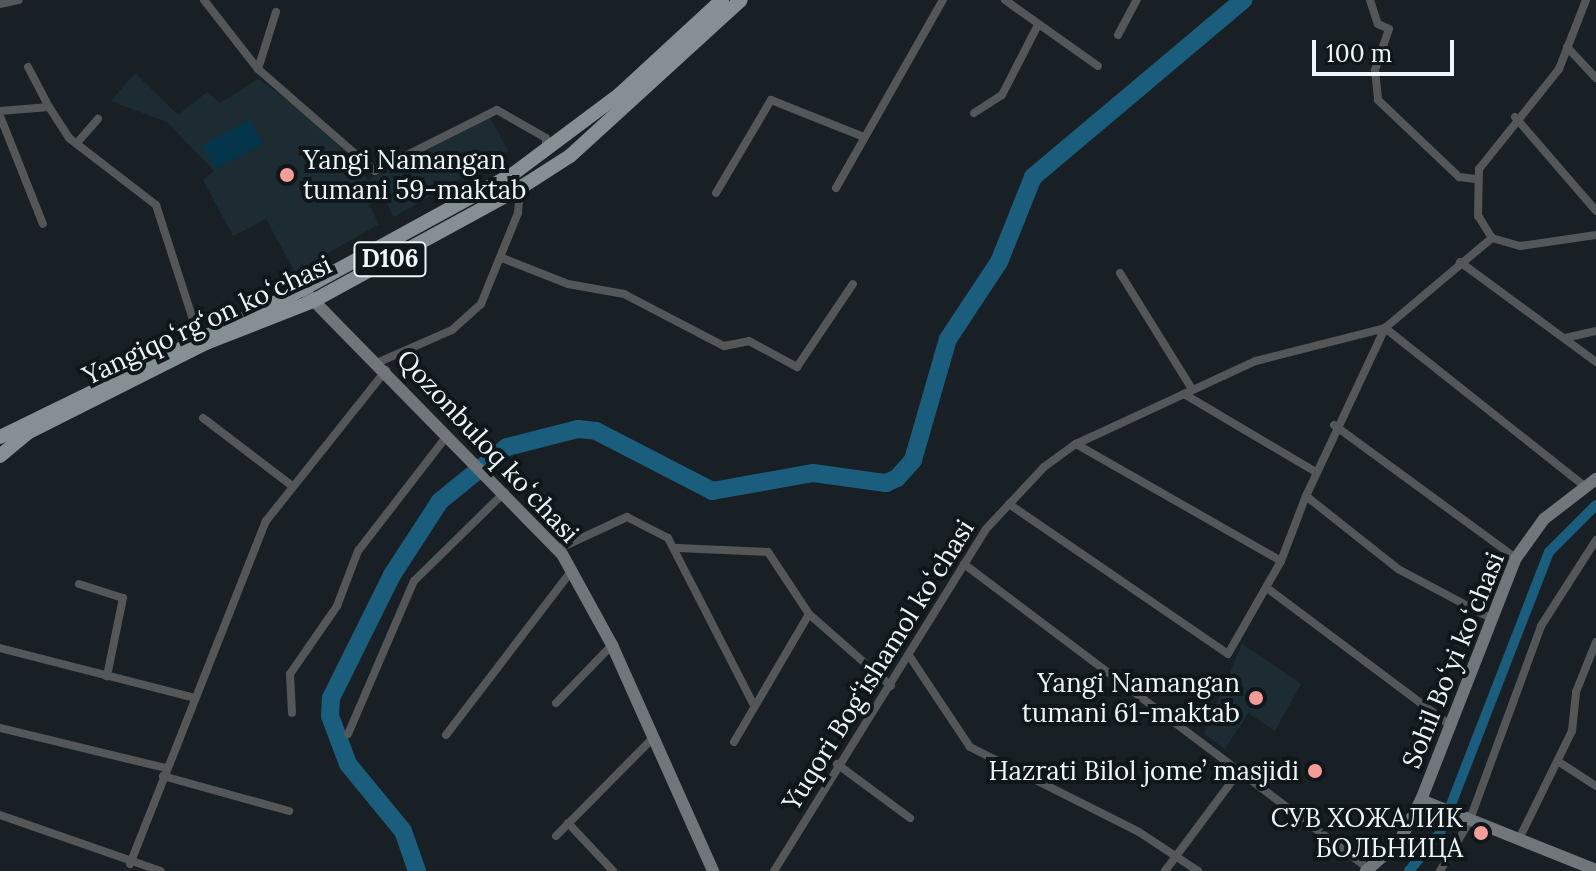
<!DOCTYPE html>
<html>
<head>
<meta charset="utf-8">
<style>
  body { margin:0 }
  #map { position:relative; width:1596px; height:871px; overflow:hidden; background:#182025; font-family:Lora,serif }
  div>[style] { position:absolute }
  [style*='--x'] { left:calc(var(--x)*1px); top:calc(var(--y)*1px); width:calc(var(--w)*1px); rotate:calc(var(--a)*1deg) }
  .built>* { inset:0; background:#1d2b33 }
  .green>* { inset:0; background:#04354a }
  .canal>* { height:10px; margin:-5px; padding:0 5px; transform-origin:5px; border-radius:5px; background:#1a5d7c }
  .river>* { height:18px; margin:-9px; padding:0 9px; transform-origin:9px; border-radius:9px; background:#1a5d7c }
  .street>* { height:8px; margin:-4px; padding:0 4px; transform-origin:4px; border-radius:4px; background:#535759 }
  .secondary>* { height:12px; margin:-6px; padding:0 6px; transform-origin:6px; border-radius:6px; background:#70767a }
  .primary>* { height:14px; margin:-7px; padding:0 7px; transform-origin:7px; border-radius:7px; background:#868f94 }
  .dots>* { width:22px; height:22px; translate:-50% -50%; box-sizing:border-box; border:4px solid #0f171b; border-radius:50% }
  span { translate:-50% -50%; white-space:nowrap; text-align:center; line-height:1.15; -webkit-text-stroke:8px #0f171b; paint-order:stroke }
  .shield-label span { padding:2px 6px; background:#0f171b; border:2px solid; border-radius:6px; -webkit-text-stroke-width:0 }
  .shield-label { font-size:24px; color:#eff5f8; font-weight:700 }
  .poi-label { font-size:26px; color:#eff5f8 }
  .left { translate:0 -50%; text-align:left }
  .right { translate:-100% -50%; text-align:right }
  .street-label { font-size:26px; color:#eff5f8 }
  .scale { position:absolute; left:1312px; top:40px; width:142px; height:36px; box-sizing:border-box; border:4px solid #eff5f8; border-top:0; padding-left:10px; font-size:24px; line-height:28px; white-space:nowrap; color:#eff5f8; -webkit-text-stroke:6px #0f171b; paint-order:stroke }
</style>
</head>
<body>
<div id="map">
  <div class="built">
    <i style="clip-path:polygon(135px 73px,178px 115px,207px 92px,220px 103px,258px 79px,318px 122px,368px 180px,489px 115px,508px 151px,394px 217px,384px 197px,369px 205px,379px 224px,295px 272px,266px 219px,233px 236px,203px 180px,214px 171px,167px 122px,111px 101px)"></i>
    <i style="clip-path:polygon(1242px 644px,1301px 684px,1275px 731px,1248px 713px,1225px 749px,1204px 734px)"></i>
  </div>
  <div class="green">
    <i style="clip-path:polygon(250px 120px,263px 144px,215px 169px,202px 145px)"></i>
  </div>
  <div class="canal">
    <i style="--x:1409;--y:871;--w:49;--a:-50.8"></i>
    <i style="--x:1440;--y:833;--w:301;--a:-68.8"></i>
    <i style="--x:1549;--y:552;--w:66;--a:-45"></i>
  </div>
  <div class="river">
    <i style="--x:417;--y:871;--w:42;--a:-109.3"></i>
    <i style="--x:403;--y:831;--w:87;--a:-129.4"></i>
    <i style="--x:348;--y:764;--w:51;--a:-110.6"></i>
    <i style="--x:330;--y:716;--w:18;--a:-87"></i>
    <i style="--x:331;--y:698;--w:137;--a:-63.6"></i>
    <i style="--x:392;--y:575;--w:88;--a:-57"></i>
    <i style="--x:440;--y:501;--w:86;--a:-38.9"></i>
    <i style="--x:507;--y:447;--w:73;--a:-14.2"></i>
    <i style="--x:578;--y:429;--w:18;--a:6"></i>
    <i style="--x:596;--y:431;--w:131;--a:27.3"></i>
    <i style="--x:712;--y:491;--w:103;--a:-10.1"></i>
    <i style="--x:813;--y:473;--w:74;--a:7.8"></i>
    <i style="--x:886;--y:483;--w:12;--a:-24"></i>
    <i style="--x:897;--y:478;--w:24;--a:-48"></i>
    <i style="--x:913;--y:460;--w:126;--a:-73.9"></i>
    <i style="--x:948;--y:339;--w:92;--a:-56.5"></i>
    <i style="--x:999;--y:262;--w:92;--a:-68.2"></i>
    <i style="--x:1033;--y:177;--w:275;--a:-40.1"></i>
  </div>
  <div class="street">
    <i style="--x:204;--y:0;--w:88;--a:52"></i>
    <i style="--x:258;--y:69;--w:155;--a:41.1"></i>
    <i style="--x:375;--y:171;--w:136;--a:-26.6"></i>
    <i style="--x:497;--y:110;--w:56;--a:29.7"></i>
    <i style="--x:546;--y:138;--w:14;--a:90"></i>
    <i style="--x:1005;--y:0;--w:114;--a:35.4"></i>
    <i style="--x:1370;--y:0;--w:25;--a:72"></i>
    <i style="--x:1378;--y:24;--w:12;--a:24"></i>
    <i style="--x:1389;--y:29;--w:43;--a:108.9"></i>
    <i style="--x:1375;--y:70;--w:30;--a:84"></i>
    <i style="--x:1378;--y:100;--w:112;--a:43.5"></i>
    <i style="--x:1459;--y:177;--w:17;--a:7"></i>
    <i style="--x:0;--y:4;--w:19;--a:-12"></i>
    <i style="--x:1118;--y:35;--w:40;--a:-62"></i>
    <i style="--x:1567;--y:47;--w:42;--a:46.9"></i>
    <i style="--x:28;--y:67;--w:45;--a:62.3"></i>
    <i style="--x:258;--y:69;--w:60;--a:-72.5"></i>
    <i style="--x:0;--y:111;--w:49;--a:-4.7"></i>
    <i style="--x:49;--y:107;--w:37;--a:57"></i>
    <i style="--x:69;--y:138;--w:110;--a:37.6"></i>
    <i style="--x:156;--y:205;--w:137;--a:72.1"></i>
    <i style="--x:974;--y:113;--w:33;--a:-33"></i>
    <i style="--x:1002;--y:95;--w:76;--a:-62.8"></i>
    <i style="--x:0;--y:116;--w:116;--a:68.3"></i>
    <i style="--x:1515;--y:117;--w:124;--a:49.2"></i>
    <i style="--x:77;--y:143;--w:32;--a:-49"></i>
    <i style="--x:836;--y:188;--w:216;--a:-60.4"></i>
    <i style="--x:716;--y:193;--w:108;--a:-59.4"></i>
    <i style="--x:771;--y:100;--w:100;--a:21.7"></i>
    <i style="--x:1492;--y:238;--w:29;--a:16"></i>
    <i style="--x:1520;--y:246;--w:77;--a:-8.2"></i>
    <i style="--x:502;--y:258;--w:71;--a:21.5"></i>
    <i style="--x:568;--y:284;--w:57;--a:10.1"></i>
    <i style="--x:624;--y:294;--w:113;--a:27.5"></i>
    <i style="--x:724;--y:346;--w:25;--a:-11"></i>
    <i style="--x:749;--y:341;--w:55;--a:28.4"></i>
    <i style="--x:797;--y:367;--w:100;--a:-56"></i>
    <i style="--x:1460;--y:262;--w:169;--a:36.3"></i>
    <i style="--x:1120;--y:273;--w:137;--a:58.2"></i>
    <i style="--x:1565;--y:338;--w:32;--a:-13"></i>
    <i style="--x:379;--y:362;--w:80;--a:-23.7"></i>
    <i style="--x:452;--y:330;--w:39;--a:-42"></i>
    <i style="--x:481;--y:304;--w:98;--a:-67.9"></i>
    <i style="--x:518;--y:213;--w:24;--a:-85"></i>
    <i style="--x:1184;--y:394;--w:151;--a:30.6"></i>
    <i style="--x:203;--y:418;--w:111;--a:37.3"></i>
    <i style="--x:1334;--y:425;--w:225;--a:36.2"></i>
    <i style="--x:1076;--y:444;--w:236;--a:29.7"></i>
    <i style="--x:1306;--y:496;--w:186;--a:-64.8"></i>
    <i style="--x:1385;--y:328;--w:253;--a:38.4"></i>
    <i style="--x:1009;--y:504;--w:265;--a:34.4"></i>
    <i style="--x:1228;--y:654;--w:107;--a:-60.3"></i>
    <i style="--x:1281;--y:561;--w:70;--a:-69"></i>
    <i style="--x:1306;--y:496;--w:117;--a:38.4"></i>
    <i style="--x:1398;--y:569;--w:104;--a:28"></i>
    <i style="--x:677;--y:548;--w:91;--a:2.5"></i>
    <i style="--x:768;--y:552;--w:74;--a:56.5"></i>
    <i style="--x:809;--y:614;--w:109;--a:41.3"></i>
    <i style="--x:558;--y:549;--w:76;--a:-24.9"></i>
    <i style="--x:627;--y:517;--w:46;--a:27.1"></i>
    <i style="--x:668;--y:538;--w:188;--a:62.8"></i>
    <i style="--x:964;--y:564;--w:507;--a:36.98"></i>
    <i style="--x:79;--y:584;--w:46;--a:17.7"></i>
    <i style="--x:123;--y:598;--w:80;--a:101.6"></i>
    <i style="--x:1267;--y:588;--w:229;--a:36.8"></i>
    <i style="--x:0;--y:648;--w:197;--a:14.4"></i>
    <i style="--x:910;--y:657;--w:108;--a:56.3"></i>
    <i style="--x:970;--y:747;--w:189;--a:26.7"></i>
    <i style="--x:1139;--y:832;--w:71;--a:33.5"></i>
    <i style="--x:556;--y:703;--w:81;--a:-46"></i>
    <i style="--x:292;--y:713;--w:39;--a:-93"></i>
    <i style="--x:290;--y:674;--w:83;--a:-55.3"></i>
    <i style="--x:337;--y:606;--w:59;--a:-69.1"></i>
    <i style="--x:358;--y:551;--w:145;--a:-52.3"></i>
    <i style="--x:0;--y:728;--w:170;--a:13.6"></i>
    <i style="--x:348;--y:734;--w:167;--a:-66.7"></i>
    <i style="--x:414;--y:581;--w:127;--a:-44.4"></i>
    <i style="--x:446;--y:735;--w:208;--a:-52.6"></i>
    <i style="--x:734;--y:742;--w:148;--a:-59.6"></i>
    <i style="--x:1559;--y:762;--w:44;--a:33"></i>
    <i style="--x:837;--y:764;--w:91;--a:36.5"></i>
    <i style="--x:163;--y:776;--w:131;--a:15.5"></i>
    <i style="--x:0;--y:815;--w:170;--a:19.2"></i>
    <i style="--x:568;--y:823;--w:66;--a:46.8"></i>
    <i style="--x:556;--y:836;--w:136;--a:-45.3"></i>
    <i style="--x:1519;--y:839;--w:120;--a:-63.9"></i>
    <i style="--x:1572;--y:731;--w:39;--a:-84"></i>
    <i style="--x:1576;--y:692;--w:54;--a:-68.2"></i>
    <i style="--x:130;--y:864;--w:369;--a:-68.4"></i>
    <i style="--x:266;--y:521;--w:193;--a:-51.5"></i>
    <i style="--x:774;--y:871;--w:402;--a:-58.2"></i>
    <i style="--x:986;--y:529;--w:85;--a:-46.9"></i>
    <i style="--x:1044;--y:467;--w:39;--a:-36"></i>
    <i style="--x:1076;--y:444;--w:198;--a:-24.8"></i>
    <i style="--x:1256;--y:361;--w:133;--a:-14.3"></i>
    <i style="--x:1385;--y:328;--w:140;--a:-40.1"></i>
    <i style="--x:1492;--y:238;--w:26;--a:-122"></i>
    <i style="--x:1478;--y:216;--w:47;--a:-88.8"></i>
    <i style="--x:1479;--y:169;--w:128;--a:-51.3"></i>
    <i style="--x:1559;--y:69;--w:74;--a:-68.6"></i>
    <i style="--x:1165;--y:871;--w:127;--a:-53.3"></i>
    <i style="--x:1440;--y:871;--w:57;--a:-59.4"></i>
    <i style="--x:1469;--y:822;--w:209;--a:-69.8"></i>
    <i style="--x:1541;--y:626;--w:102;--a:-57.4"></i>
  </div>
  <div class="secondary">
    <i style="--x:309;--y:296;--w:361;--a:45.6"></i>
    <i style="--x:562;--y:554;--w:104;--a:61.2"></i>
    <i style="--x:612;--y:645;--w:248;--a:65.9"></i>
    <i style="--x:1421;--y:800;--w:188;--a:21.8"></i>
    <i style="--x:1366;--y:871;--w:44;--a:-41.3"></i>
    <i style="--x:1399;--y:842;--w:47;--a:-62.4"></i>
    <i style="--x:1421;--y:800;--w:260;--a:-68.6"></i>
    <i style="--x:1516;--y:558;--w:48;--a:-54.3"></i>
    <i style="--x:1544;--y:519;--w:66;--a:-37.6"></i>
  </div>
  <div class="primary">
    <i style="--x:0;--y:437;--w:337;--a:-26"></i>
    <i style="--x:303;--y:289;--w:239;--a:-28.7"></i>
    <i style="--x:513;--y:174;--w:134;--a:-36.8"></i>
    <i style="--x:620;--y:94;--w:139;--a:-42.7"></i>
    <i style="--x:0;--y:456;--w:38;--a:-40"></i>
    <i style="--x:29;--y:432;--w:198;--a:-26.7"></i>
    <i style="--x:206;--y:343;--w:115;--a:-21.4"></i>
    <i style="--x:313;--y:301;--w:236;--a:-28.6"></i>
    <i style="--x:520;--y:188;--w:59;--a:-32.6"></i>
    <i style="--x:570;--y:156;--w:231;--a:-42.4"></i>
  </div>
  <div class="dots">
    <i style="left:287px;top:175px;background:#f59b98"></i>
    <i style="left:1256px;top:698px;background:#f59b98"></i>
    <i style="left:1315px;top:771px;background:#f59b98"></i>
    <i style="left:1481px;top:833px;background:#f59b98"></i>
  </div>
  <div class="shield-label">
    <span style="left:390px;top:259px">D106</span>
  </div>
  <div class="poi-label">
    <span class="left" style="left:303px;top:175px">Yangi Namangan<br>tumani 59-maktab</span>
    <span class="right" style="left:1240px;top:698px">Yangi Namangan<br>tumani 61-maktab</span>
    <span class="right" style="left:1299px;top:771px">Hazrati Bilol jome’ masjidi</span>
    <span class="right" style="left:1463px;top:833px">СУВ ХОЖАЛИК<br>БОЛЬНИЦА</span>
  </div>
  <div class="street-label">
    <span style="left:207px;top:320px;rotate:-25deg">Yangiqoʻrgʻon koʻchasi</span>
    <span style="left:488px;top:446px;rotate:47deg">Qozonbuloq koʻchasi</span>
    <span style="left:1453px;top:660px;rotate:-68deg">Sohil Boʻyi koʻchasi</span>
    <span style="left:878px;top:665px;rotate:-58deg">Yuqori Bogʻishamol koʻchasi</span>
  </div>
  <div class="scale">100 m</div>
</div>
</body>
</html>
